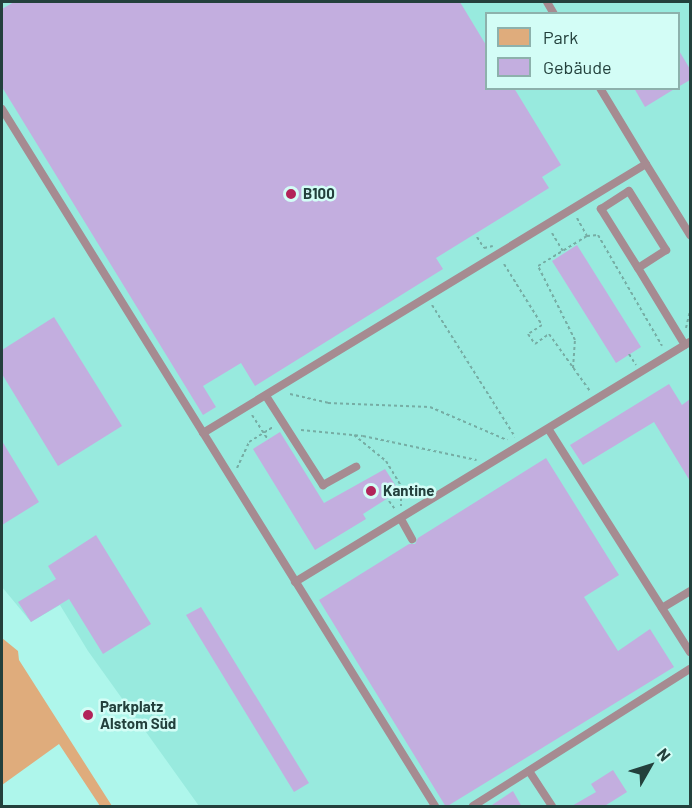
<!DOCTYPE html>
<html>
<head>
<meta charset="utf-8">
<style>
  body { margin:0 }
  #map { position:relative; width:692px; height:808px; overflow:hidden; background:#aef6eb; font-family:Barlow,sans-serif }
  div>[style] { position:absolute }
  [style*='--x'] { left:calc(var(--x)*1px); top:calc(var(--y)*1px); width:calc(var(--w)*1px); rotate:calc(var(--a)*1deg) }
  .built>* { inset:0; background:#98eade }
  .green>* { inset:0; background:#dfac7c }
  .building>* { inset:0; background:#c3aedf }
  .path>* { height:2px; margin-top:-1px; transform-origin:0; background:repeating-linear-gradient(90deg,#76ada4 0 3px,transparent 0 6px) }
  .lane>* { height:8px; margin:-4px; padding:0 4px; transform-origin:4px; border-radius:4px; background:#a68b91 }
  .dots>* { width:16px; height:16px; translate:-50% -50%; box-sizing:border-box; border:3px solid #d3fdf6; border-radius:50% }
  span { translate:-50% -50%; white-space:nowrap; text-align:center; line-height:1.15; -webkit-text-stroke:5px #d3fdf6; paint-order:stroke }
  .poi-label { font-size:15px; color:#23403c; font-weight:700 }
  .left { translate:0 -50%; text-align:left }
  .frame { position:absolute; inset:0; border:3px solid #23403c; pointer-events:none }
  .legend { position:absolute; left:485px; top:12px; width:195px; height:78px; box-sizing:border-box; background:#d3fdf6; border:2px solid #8db1ac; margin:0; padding:8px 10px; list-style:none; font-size:18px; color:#23403c }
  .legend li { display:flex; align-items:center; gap:12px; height:30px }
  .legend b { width:30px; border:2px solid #8db1ac }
  .north { position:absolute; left:620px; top:736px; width:60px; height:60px; -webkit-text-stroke:4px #d3fdf6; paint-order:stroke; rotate:51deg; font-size:16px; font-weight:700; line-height:24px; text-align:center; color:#23403c }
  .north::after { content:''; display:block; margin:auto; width:21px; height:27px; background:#23403c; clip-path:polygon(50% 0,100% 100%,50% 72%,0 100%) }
</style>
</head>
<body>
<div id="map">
  <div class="built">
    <i style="clip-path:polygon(evenodd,2px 2px,690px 2px,690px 806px,199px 806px,88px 651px,60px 605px,31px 622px,2px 587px,2px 2px,486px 14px,678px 14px,678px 88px,486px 88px,486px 14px)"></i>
  </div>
  <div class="green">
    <i style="clip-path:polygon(2px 638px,18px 651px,19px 660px,112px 806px,100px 806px,59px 744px,2px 785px)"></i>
  </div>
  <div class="building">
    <i style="clip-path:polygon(14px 2px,460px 2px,486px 45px,486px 88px,514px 88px,561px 165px,542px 177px,549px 188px,436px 258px,443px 269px,255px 386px,241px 363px,203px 386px,216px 407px,203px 415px,2px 87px,2px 9px)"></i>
    <i style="clip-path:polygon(678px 49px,690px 69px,690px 80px,678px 87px)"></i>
    <i style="clip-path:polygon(634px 88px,676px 88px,645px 107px)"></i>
    <i style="clip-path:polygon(577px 245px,641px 347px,616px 363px,552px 261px)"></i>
    <i style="clip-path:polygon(54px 317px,122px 426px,58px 466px,2px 374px,2px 350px)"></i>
    <i style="clip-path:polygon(669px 384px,682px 405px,690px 399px,690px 481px,654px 422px,583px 465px,570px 445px)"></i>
    <i style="clip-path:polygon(280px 432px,324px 503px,385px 469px,399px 491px,363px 514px,366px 519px,315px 550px,253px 449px)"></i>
    <i style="clip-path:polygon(2px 441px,39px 502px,2px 525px)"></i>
    <i style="clip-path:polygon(546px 458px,619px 575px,584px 597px,618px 651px,650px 629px,674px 667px,446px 807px,319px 600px,409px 544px,415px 544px,418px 538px)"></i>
    <i style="clip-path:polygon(96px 535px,151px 624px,103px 654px,69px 599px,31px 622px,18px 602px,56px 579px,48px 566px)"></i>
    <i style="clip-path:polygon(201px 607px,309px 783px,294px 792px,186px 615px)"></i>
    <i style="clip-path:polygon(613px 770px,627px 792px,603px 807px,570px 807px,596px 792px,591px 784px)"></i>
    <i style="clip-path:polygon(513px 791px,522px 807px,489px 807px)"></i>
  </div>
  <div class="path">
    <i style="--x:577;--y:218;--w:21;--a:61"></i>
    <i style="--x:587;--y:236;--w:11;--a:-5"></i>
    <i style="--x:598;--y:235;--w:128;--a:60"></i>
    <i style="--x:552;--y:233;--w:23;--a:59"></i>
    <i style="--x:477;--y:237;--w:13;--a:58"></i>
    <i style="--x:484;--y:248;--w:9;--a:-13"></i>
    <i style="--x:504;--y:264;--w:72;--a:58.1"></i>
    <i style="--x:542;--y:325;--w:17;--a:147"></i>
    <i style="--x:528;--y:334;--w:12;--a:55"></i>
    <i style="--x:535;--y:344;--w:17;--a:-36"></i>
    <i style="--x:549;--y:334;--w:70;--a:54.3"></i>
    <i style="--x:432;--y:305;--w:156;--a:57.8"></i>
    <i style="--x:686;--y:328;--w:18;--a:-77"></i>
    <i style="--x:629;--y:354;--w:13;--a:58"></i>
    <i style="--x:573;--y:368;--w:28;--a:-86"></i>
    <i style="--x:575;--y:340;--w:83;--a:-116.6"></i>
    <i style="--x:538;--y:266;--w:57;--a:-31.5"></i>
    <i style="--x:290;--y:394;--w:39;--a:13"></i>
    <i style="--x:328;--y:403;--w:102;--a:2.2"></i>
    <i style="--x:430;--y:407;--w:84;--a:23.2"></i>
    <i style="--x:252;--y:415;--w:30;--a:57"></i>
    <i style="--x:301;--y:430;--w:62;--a:5.5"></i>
    <i style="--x:363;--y:436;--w:116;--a:11.9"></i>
    <i style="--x:354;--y:435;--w:41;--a:39.1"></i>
    <i style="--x:386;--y:461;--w:29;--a:59"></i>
    <i style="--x:401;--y:486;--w:20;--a:90"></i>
    <i style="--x:237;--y:468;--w:29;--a:-65"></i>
    <i style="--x:249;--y:442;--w:28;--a:-32"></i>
    <i style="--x:389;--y:501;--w:9;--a:54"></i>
  </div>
  <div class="lane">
    <i style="--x:547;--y:2;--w:14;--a:60"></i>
    <i style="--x:2;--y:109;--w:821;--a:58.15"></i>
    <i style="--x:646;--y:164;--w:84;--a:58.2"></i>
    <i style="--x:638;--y:268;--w:70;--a:-122.1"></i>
    <i style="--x:601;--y:209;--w:33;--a:-33"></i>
    <i style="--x:629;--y:191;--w:70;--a:57.9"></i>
    <i style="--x:666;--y:250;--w:33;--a:147"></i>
    <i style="--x:638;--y:268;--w:90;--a:58.6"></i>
    <i style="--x:266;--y:396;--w:106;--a:57.4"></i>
    <i style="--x:323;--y:485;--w:38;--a:-29"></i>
    <i style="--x:549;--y:430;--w:263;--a:57.6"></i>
    <i style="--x:203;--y:433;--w:518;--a:-31.27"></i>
    <i style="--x:646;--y:164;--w:89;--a:-121.2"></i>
    <i style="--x:402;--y:521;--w:21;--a:61"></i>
    <i style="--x:295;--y:582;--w:462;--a:-31.3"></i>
    <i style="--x:662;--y:608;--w:33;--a:-31"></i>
    <i style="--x:529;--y:771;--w:42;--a:56.7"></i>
    <i style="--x:473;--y:806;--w:257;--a:-32.3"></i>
  </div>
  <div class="dots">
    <i style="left:291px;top:194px;background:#b22459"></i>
    <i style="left:371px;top:491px;background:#b22459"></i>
    <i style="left:88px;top:715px;background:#b22459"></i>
  </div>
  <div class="poi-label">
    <span class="left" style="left:303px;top:194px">B100</span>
    <span class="left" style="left:383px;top:491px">Kantine</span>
    <span class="left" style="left:100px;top:715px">Parkplatz<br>Alstom Süd</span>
  </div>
  <div class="frame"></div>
  <ul class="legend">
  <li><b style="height:16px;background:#dfac7c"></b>Park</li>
  <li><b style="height:16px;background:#c3aedf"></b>Gebäude</li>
  </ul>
  <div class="north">N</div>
</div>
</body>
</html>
